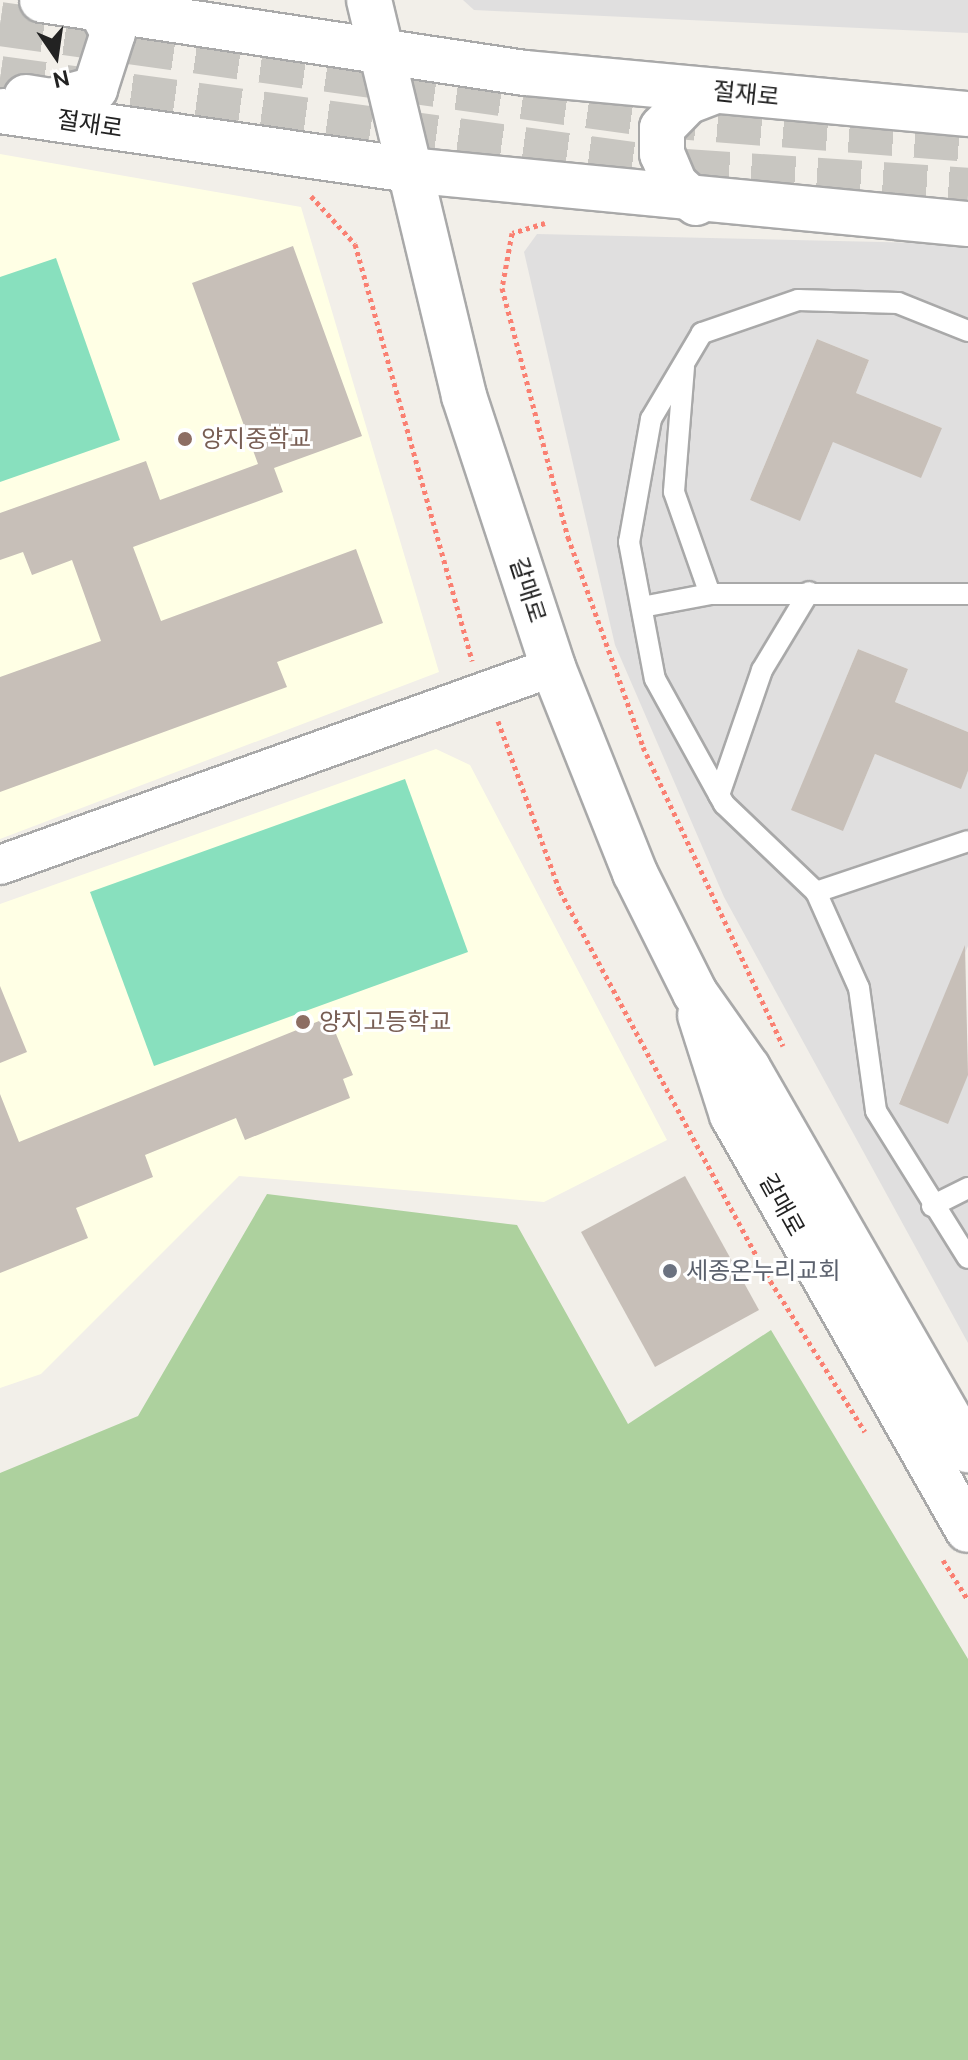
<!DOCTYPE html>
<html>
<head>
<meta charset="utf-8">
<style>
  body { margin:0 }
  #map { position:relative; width:968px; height:2060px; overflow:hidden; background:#f2efe9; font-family:Ubuntu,"Noto Sans KR",sans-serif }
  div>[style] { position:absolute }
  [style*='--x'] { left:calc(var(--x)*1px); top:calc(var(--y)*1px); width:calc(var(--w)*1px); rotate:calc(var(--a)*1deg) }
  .residential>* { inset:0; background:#e0dfdf }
  .education>* { inset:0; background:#ffffe5 }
  .forest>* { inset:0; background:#add19e }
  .pitch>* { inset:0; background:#88e0be }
  .building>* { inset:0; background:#c7bfb8 }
  .tertiary-tunnel>* { height:44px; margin-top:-22px; transform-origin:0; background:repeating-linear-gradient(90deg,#c8c6c1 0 44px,transparent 0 66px) }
  .path>* { height:5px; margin-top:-2.5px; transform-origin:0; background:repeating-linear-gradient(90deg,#fa8072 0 4px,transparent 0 8px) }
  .roads { filter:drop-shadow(2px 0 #a9a9a9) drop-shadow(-2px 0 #a9a9a9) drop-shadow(0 2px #a9a9a9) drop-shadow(0 -2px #a9a9a9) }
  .service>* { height:20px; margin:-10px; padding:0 10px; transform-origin:10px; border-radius:10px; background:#fff }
  .minor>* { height:38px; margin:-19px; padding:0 19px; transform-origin:19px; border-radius:19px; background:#fff }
  .tertiary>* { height:44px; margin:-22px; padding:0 22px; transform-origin:22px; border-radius:22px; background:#fff }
  .dots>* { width:22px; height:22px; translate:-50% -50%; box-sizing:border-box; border:4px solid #fff; border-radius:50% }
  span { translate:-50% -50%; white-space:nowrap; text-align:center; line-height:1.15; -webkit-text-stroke:6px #fff; paint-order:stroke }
  .street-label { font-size:24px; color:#222 }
  .education-label { font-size:24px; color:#785e54 }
  .left { translate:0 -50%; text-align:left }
  .worship-label { font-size:24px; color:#5b616d }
  .north { position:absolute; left:16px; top:16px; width:80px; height:80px; -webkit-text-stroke:6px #fff; paint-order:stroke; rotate:167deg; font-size:22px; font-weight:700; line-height:32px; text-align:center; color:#222 }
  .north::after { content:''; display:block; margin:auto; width:28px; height:36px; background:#222; clip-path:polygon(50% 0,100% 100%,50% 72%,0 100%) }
</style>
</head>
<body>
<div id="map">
  <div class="residential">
    <i style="clip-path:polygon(463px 0,968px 0,968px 33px,474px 10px)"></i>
    <i style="clip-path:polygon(evenodd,537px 234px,968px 244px,968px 732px,895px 702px,908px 669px,858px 649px,792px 809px,843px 830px,875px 754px,961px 788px,968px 771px,968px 946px,899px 1103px,968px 1075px,968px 1343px,724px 897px,615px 645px,524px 252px,537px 234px,817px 339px,869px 360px,856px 393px,942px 428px,833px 442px,800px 520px,750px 500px,817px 339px)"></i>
  </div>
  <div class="education">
    <i style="clip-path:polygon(0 154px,301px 207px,439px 672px,0 839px)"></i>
    <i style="clip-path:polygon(436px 749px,470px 765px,667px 1140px,544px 1202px,239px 1176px,41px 1374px,0 1388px,0 904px)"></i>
  </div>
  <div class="forest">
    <i style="clip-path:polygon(267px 1194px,517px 1225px,628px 1424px,771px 1330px,968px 1659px,968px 2060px,0 2060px,0 1473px,138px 1416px)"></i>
  </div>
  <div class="pitch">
    <i style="clip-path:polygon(56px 258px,120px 440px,0 482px,0 277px)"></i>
    <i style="clip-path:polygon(405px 779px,468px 952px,154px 1066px,90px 892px)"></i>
  </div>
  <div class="building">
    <i style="clip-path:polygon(293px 246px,362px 436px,274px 468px,283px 492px,133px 547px,161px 621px,356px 549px,383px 623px,277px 662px,287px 687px,0 792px,0 677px,101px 641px,72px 560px,32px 575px,23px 552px,0 560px,0 513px,146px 461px,160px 500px,258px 464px,192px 283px)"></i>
    <i style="clip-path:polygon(817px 339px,869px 360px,856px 393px,942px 428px,921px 478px,833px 442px,800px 521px,750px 500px)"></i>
    <i style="clip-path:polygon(858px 649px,908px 669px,895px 702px,968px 732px,968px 771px,961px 789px,875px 754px,843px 831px,791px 810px)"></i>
    <i style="clip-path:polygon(965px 945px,968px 1075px,948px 1124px,899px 1104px)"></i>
    <i style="clip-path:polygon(0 986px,27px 1052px,0 1063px)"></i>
    <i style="clip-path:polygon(329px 1017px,353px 1075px,343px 1079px,350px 1098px,245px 1140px,236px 1118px,145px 1155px,153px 1177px,76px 1208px,88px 1238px,0 1273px,0 1094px,19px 1142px)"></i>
    <i style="clip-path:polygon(685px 1176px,759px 1310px,655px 1367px,581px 1232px)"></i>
  </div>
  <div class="tertiary-tunnel">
    <i style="--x:0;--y:24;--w:658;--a:7.95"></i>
    <i style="--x:652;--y:115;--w:317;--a:4.5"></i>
    <i style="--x:0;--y:78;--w:691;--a:7.73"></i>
    <i style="--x:685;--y:171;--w:284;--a:3.8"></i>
  </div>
  <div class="path">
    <i style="--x:311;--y:196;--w:65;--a:47.5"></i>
    <i style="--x:355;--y:244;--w:433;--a:74.3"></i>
    <i style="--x:545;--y:223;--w:34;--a:163"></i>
    <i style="--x:512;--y:233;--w:56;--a:100.3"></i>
    <i style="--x:502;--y:288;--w:258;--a:75.2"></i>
    <i style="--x:568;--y:537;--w:223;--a:70.3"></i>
    <i style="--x:643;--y:747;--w:330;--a:64.9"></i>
    <i style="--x:498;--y:721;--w:181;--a:70"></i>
    <i style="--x:560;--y:891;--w:435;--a:61.7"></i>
    <i style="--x:766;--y:1274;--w:186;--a:57.9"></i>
    <i style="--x:943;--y:1560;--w:47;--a:58"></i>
  </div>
  <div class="roads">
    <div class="service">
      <i style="--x:968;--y:331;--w:75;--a:-158.2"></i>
      <i style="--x:898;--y:303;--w:100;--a:-178.3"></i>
      <i style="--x:798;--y:300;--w:102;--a:161"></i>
      <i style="--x:702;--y:333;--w:100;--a:120.7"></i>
      <i style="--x:651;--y:419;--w:125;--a:100.1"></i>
      <i style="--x:629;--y:542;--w:139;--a:79.3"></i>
      <i style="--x:655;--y:679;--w:143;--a:61.1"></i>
      <i style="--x:724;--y:804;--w:127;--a:43.7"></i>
      <i style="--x:816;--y:892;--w:105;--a:65.9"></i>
      <i style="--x:859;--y:988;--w:124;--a:82.1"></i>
      <i style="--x:876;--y:1111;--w:173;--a:58"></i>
      <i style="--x:684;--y:367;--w:125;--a:94.6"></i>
      <i style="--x:674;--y:492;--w:108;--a:70.6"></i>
      <i style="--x:642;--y:607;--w:69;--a:-10.8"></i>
      <i style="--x:710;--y:594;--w:258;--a:0"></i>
      <i style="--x:719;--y:795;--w:132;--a:-71"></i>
      <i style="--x:762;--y:670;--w:91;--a:-58.9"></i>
      <i style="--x:816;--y:892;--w:160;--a:-18.5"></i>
      <i style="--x:932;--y:1206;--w:40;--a:-26.6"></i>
    </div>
    <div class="minor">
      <i style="--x:0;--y:865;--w:587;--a:-19.7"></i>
    </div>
    <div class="tertiary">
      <i style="--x:42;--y:0;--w:488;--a:8.6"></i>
      <i style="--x:525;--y:73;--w:445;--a:5.3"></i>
      <i style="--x:369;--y:0;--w:407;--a:76.5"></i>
      <i style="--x:464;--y:396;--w:285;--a:71.8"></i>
      <i style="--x:553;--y:667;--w:222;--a:68.3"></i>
      <i style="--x:635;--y:873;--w:134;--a:63.4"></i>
      <i style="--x:695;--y:993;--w:92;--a:54.8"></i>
      <i style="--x:748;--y:1068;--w:441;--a:60.1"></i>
      <i style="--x:26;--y:97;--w:25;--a:9"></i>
      <i style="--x:51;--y:101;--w:46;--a:-15.3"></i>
      <i style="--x:95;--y:89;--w:59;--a:-72.2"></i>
      <i style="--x:113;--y:33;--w:27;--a:-118"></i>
      <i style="--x:0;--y:111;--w:412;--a:8.2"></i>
      <i style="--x:408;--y:170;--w:563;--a:5.51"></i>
      <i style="--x:696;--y:203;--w:28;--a:-138"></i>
      <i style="--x:675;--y:184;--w:33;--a:-113"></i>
      <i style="--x:662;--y:154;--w:26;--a:-90"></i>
      <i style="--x:662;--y:128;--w:36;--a:-46"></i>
      <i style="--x:687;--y:102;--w:30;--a:-21"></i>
      <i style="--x:700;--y:1015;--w:105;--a:72.3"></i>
      <i style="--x:732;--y:1115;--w:477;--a:60.4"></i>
    </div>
  </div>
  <div class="dots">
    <i style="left:185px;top:439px;background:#8d6e63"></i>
    <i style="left:303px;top:1022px;background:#8d6e63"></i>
    <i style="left:670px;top:1271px;background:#6b7280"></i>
  </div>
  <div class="street-label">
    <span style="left:746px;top:94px;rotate:6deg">절재로</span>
    <span style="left:90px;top:124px;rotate:9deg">절재로</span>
    <span style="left:528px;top:590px;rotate:72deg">갈매로</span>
    <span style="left:782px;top:1205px;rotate:61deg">갈매로</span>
  </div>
  <div class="education-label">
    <span class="left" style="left:201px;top:439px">양지중학교</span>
    <span class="left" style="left:319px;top:1022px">양지고등학교</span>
  </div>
  <div class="worship-label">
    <span class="left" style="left:686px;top:1271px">세종온누리교회</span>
  </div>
  <div class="north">N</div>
</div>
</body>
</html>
